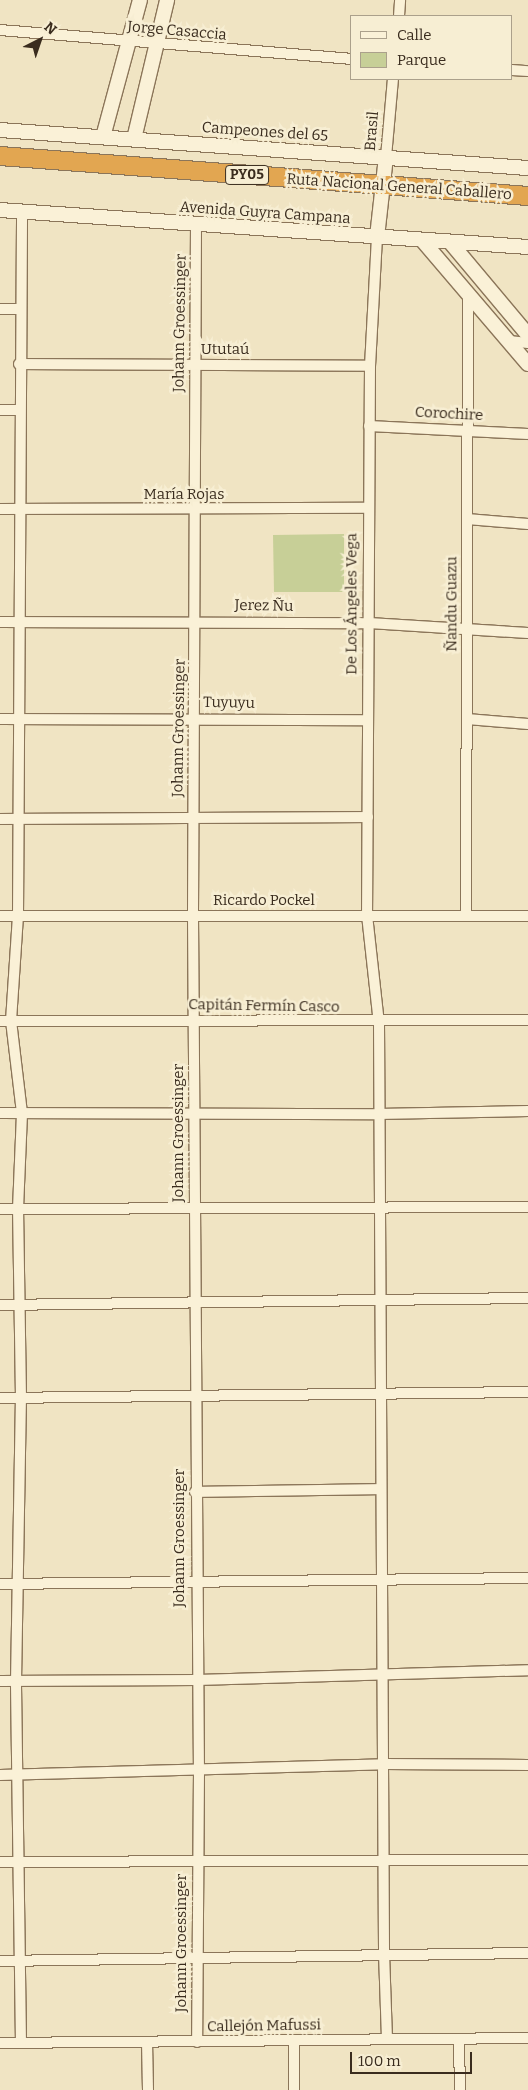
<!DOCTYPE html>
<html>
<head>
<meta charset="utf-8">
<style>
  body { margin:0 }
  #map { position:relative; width:528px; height:2090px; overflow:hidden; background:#f0e4c3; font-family:Bitter,serif }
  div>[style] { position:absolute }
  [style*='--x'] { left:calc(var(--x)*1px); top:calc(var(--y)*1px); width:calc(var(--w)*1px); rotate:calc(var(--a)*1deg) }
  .green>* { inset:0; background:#c7cf97 }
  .roads { filter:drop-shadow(1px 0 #8b7559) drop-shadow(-1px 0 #8b7559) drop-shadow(0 1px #8b7559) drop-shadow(0 -1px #8b7559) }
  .street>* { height:10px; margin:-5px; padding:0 5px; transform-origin:5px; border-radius:5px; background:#faf1d7 }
  .secondary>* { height:14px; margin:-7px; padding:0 7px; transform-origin:7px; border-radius:7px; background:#faf1d7 }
  .highway>* { height:18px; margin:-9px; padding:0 9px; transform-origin:9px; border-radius:9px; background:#e2a651 }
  span { translate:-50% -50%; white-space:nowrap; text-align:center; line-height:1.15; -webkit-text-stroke:5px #f7eed3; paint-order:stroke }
  .shield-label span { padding:1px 4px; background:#f7eed3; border:1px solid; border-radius:4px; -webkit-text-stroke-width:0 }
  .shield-label { font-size:14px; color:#3a2c1e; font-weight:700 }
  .street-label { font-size:15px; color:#3a2c1e }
  .legend { position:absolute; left:350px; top:15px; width:162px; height:65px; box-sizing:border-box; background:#f7eed3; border:1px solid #aba08b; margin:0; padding:6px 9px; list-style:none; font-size:15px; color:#3a2c1e }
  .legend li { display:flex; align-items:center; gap:10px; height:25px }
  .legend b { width:25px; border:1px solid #aba08b }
  .north { position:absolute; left:15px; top:15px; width:50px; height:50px; -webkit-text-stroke:4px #f7eed3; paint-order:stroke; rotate:41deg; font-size:14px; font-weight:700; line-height:20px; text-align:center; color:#3a2c1e }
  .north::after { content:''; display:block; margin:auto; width:18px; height:22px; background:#3a2c1e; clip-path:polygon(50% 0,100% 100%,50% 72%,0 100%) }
  .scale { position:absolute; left:350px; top:2052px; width:122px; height:22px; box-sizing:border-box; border:2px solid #3a2c1e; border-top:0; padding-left:6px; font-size:15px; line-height:18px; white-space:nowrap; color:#3a2c1e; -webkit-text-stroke:4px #f7eed3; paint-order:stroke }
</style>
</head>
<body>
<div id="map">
  <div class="green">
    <i style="clip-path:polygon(344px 534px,344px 592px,274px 592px,273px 535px)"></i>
  </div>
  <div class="roads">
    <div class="street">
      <i style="--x:399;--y:16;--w:16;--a:-86"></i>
      <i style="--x:0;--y:30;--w:353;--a:4.7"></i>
      <i style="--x:512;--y:70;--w:16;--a:4"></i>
      <i style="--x:386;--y:157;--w:78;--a:-84.9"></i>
      <i style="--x:196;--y:224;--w:693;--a:90.25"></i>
      <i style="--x:193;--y:917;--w:854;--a:89.6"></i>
      <i style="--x:199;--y:1771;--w:271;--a:90.4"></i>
      <i style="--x:377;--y:237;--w:129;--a:93.1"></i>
      <i style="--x:370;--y:366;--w:549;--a:90.31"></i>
      <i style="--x:367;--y:915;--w:109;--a:83.7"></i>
      <i style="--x:379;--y:1023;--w:930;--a:89.69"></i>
      <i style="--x:384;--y:1953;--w:85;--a:88"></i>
      <i style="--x:0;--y:309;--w:20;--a:0"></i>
      <i style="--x:509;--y:341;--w:19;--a:6"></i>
      <i style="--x:19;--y:364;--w:351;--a:0.3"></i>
      <i style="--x:0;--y:410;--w:19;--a:0"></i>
      <i style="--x:369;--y:426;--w:159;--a:2.9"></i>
      <i style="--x:0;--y:509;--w:369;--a:-0.2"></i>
      <i style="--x:467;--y:519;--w:61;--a:4.7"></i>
      <i style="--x:0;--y:622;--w:369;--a:0.2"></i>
      <i style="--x:369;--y:623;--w:159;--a:3.6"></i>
      <i style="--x:0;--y:719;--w:368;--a:0.2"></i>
      <i style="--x:467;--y:719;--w:61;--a:4.7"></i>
      <i style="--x:0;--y:819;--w:368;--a:-0.3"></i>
      <i style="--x:0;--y:916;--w:528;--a:0"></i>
      <i style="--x:466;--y:916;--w:623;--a:-89.82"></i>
      <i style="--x:0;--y:1021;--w:528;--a:-0.11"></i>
      <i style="--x:0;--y:1113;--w:378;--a:0.2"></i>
      <i style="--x:378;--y:1114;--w:150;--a:-1.1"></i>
      <i style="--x:0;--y:1209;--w:528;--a:-0.22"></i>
      <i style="--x:0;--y:1305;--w:528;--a:-0.76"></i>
      <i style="--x:0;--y:1398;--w:528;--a:-0.65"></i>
      <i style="--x:195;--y:1492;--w:186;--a:-0.9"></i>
      <i style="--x:0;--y:1584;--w:528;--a:-0.65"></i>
      <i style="--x:0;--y:1681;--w:197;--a:-0.3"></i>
      <i style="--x:197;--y:1680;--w:331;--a:-1.7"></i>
      <i style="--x:0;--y:1775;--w:385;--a:-1.6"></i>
      <i style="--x:385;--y:1764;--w:143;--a:0.4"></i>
      <i style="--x:0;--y:1862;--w:528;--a:-0.22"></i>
      <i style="--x:0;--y:1961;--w:528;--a:-0.87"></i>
      <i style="--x:459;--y:2040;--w:50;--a:88.9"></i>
      <i style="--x:147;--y:2042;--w:48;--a:88.8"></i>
      <i style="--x:0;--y:2043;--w:528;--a:-0.54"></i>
      <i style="--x:21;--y:2043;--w:361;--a:-90.8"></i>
      <i style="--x:16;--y:1682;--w:284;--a:-89"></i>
      <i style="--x:21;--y:1398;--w:189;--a:-90.9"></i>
      <i style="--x:18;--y:1209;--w:96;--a:-87.6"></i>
      <i style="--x:22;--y:1113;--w:93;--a:-96.8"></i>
      <i style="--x:11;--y:1021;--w:105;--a:-86.2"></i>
      <i style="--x:18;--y:916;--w:704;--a:-89.67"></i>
      <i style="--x:294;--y:2090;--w:48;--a:-90"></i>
    </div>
    <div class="secondary">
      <i style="--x:0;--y:130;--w:529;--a:4.12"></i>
      <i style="--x:103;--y:137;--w:142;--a:-74.9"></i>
      <i style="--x:134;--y:139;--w:143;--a:-76.6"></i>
      <i style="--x:0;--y:210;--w:529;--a:4.01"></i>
      <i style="--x:377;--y:237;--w:81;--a:-83.6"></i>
      <i style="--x:422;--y:240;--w:163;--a:49.5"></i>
      <i style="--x:450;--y:242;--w:121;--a:50"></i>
    </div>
    <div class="highway">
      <i style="--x:0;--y:156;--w:530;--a:4.33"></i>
    </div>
  </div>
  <div class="shield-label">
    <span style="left:247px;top:175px">PY05</span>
  </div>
  <div class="street-label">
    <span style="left:177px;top:31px;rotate:5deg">Jorge Casaccia</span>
    <span style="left:372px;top:131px;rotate:-85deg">Brasil</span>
    <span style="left:265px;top:132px;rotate:4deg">Campeones del 65</span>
    <span style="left:399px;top:187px;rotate:4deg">Ruta Nacional General Caballero</span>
    <span style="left:265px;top:213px;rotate:4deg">Avenida Guyra Campana</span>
    <span style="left:180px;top:323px;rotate:-89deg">Johann Groessinger</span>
    <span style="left:225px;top:350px">Ututaú</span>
    <span style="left:449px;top:414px;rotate:3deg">Corochire</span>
    <span style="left:184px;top:495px">María Rojas</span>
    <span style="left:352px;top:604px;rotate:-90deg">De Los Ángeles Vega</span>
    <span style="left:452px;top:604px;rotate:-90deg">Ñandu Guazu</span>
    <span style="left:264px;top:606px;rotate:1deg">Jerez Ñu</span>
    <span style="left:229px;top:703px;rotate:1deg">Tuyuyu</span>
    <span style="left:179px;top:728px;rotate:-89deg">Johann Groessinger</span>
    <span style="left:264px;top:901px">Ricardo Pockel</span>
    <span style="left:264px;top:1006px;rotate:1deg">Capitán Fermín Casco</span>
    <span style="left:179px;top:1133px;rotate:-90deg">Johann Groessinger</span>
    <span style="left:180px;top:1538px;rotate:-90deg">Johann Groessinger</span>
    <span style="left:182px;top:1943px;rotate:-90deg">Johann Groessinger</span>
    <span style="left:264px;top:2026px;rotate:-1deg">Callejón Mafussi</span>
  </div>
  <ul class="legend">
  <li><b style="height:6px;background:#faf1d7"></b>Calle</li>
  <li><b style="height:14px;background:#c7cf97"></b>Parque</li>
  </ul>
  <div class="north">N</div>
  <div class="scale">100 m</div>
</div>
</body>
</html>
